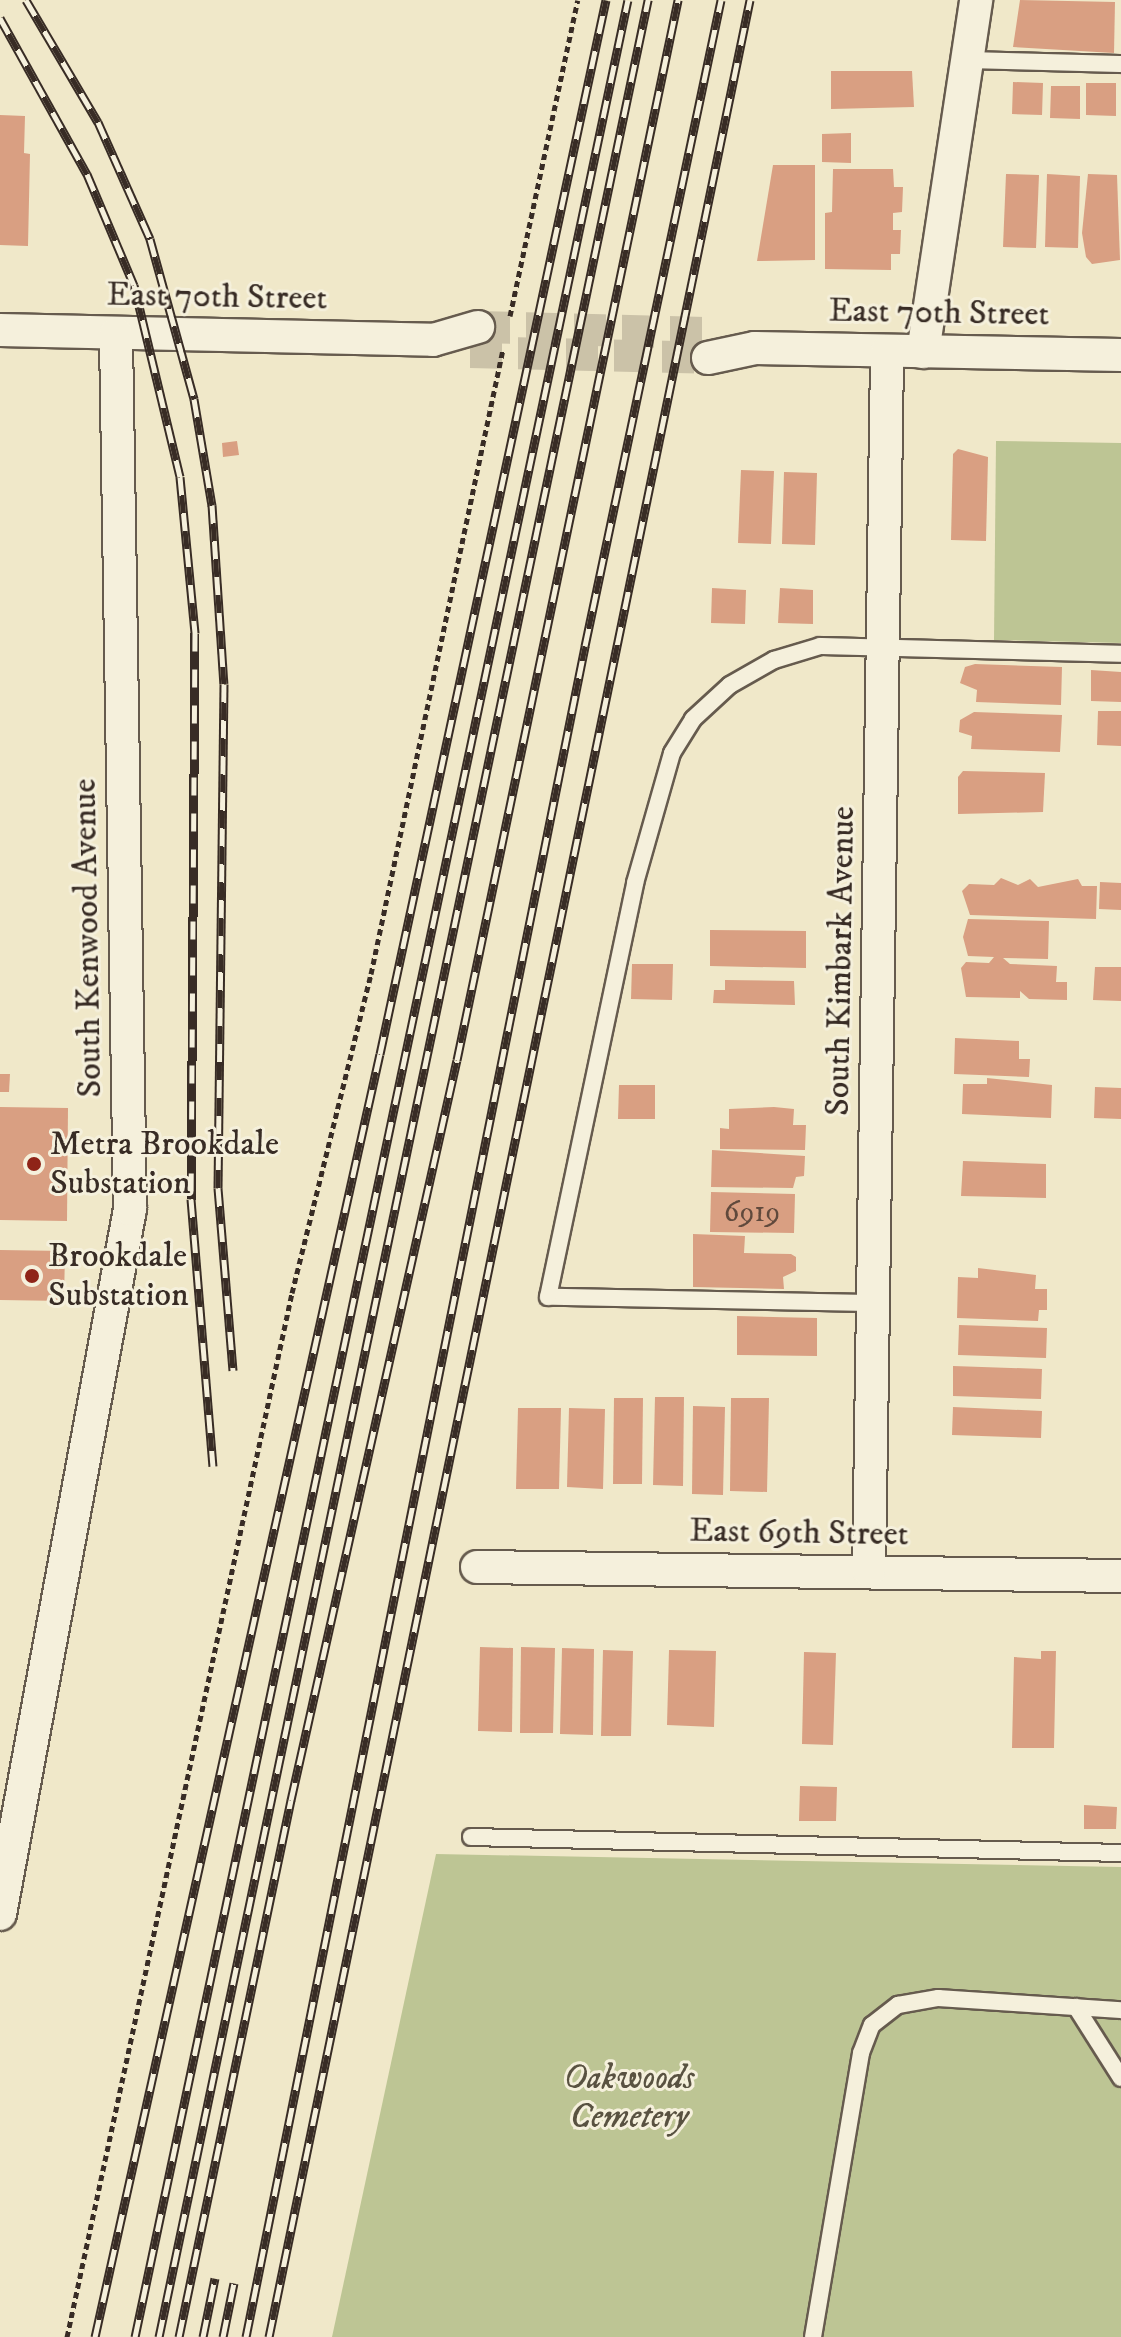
<!DOCTYPE html>
<html>
<head>
<meta charset="utf-8">
<style>
  body { margin:0 }
  #map { position:relative; width:1121px; height:2337px; overflow:hidden; background:#f0e8c9; font-family:"IM FELL DW Pica",serif }
  div>[style] { position:absolute }
  [style*='--x'] { left:calc(var(--x)*1px); top:calc(var(--y)*1px); width:calc(var(--w)*1px); rotate:calc(var(--a)*1deg) }
  .green>* { inset:0; background:#bdc594 }
  .building>* { inset:0; background:#d99f82 }
  .street-tunnel>* { height:32px; margin-top:-16px; transform-origin:0; background:repeating-linear-gradient(90deg,#cbc2a8 0 32px,transparent 0 48px) }
  .path>* { height:5px; margin-top:-2.5px; transform-origin:0; background:repeating-linear-gradient(90deg,#382c25 0 6px,transparent 0 10px) }
  .roads { filter:drop-shadow(2px 0 #665b4e) drop-shadow(-2px 0 #665b4e) drop-shadow(0 2px #665b4e) drop-shadow(0 -2px #665b4e) }
  .lane>* { height:16px; margin:-8px; padding:0 8px; transform-origin:8px; border-radius:8px; background:#f5f0dc }
  .street>* { height:32px; margin:-16px; padding:0 16px; transform-origin:16px; border-radius:16px; background:#f5f0dc }
  .rail>* { height:9px; margin-top:-4.5px; transform-origin:0; background:repeating-linear-gradient(90deg,#f5f0dc 0 18px,#382c25 0 36px); box-sizing:border-box; border-block:2px solid #382c25 }
  .dots>* { width:22px; height:22px; translate:-50% -50%; box-sizing:border-box; border:4px solid #f5f0dc; border-radius:50% }
  span { translate:-50% -50%; white-space:nowrap; text-align:center; line-height:1.15; -webkit-text-stroke:6px #f5f0dc; paint-order:stroke }
  .number-label { font-size:30px; color:#60493c }
  .number-label span { -webkit-text-stroke-width:0 }
  .street-label { font-size:34px; color:#382c25 }
  .poi-label { font-size:34px; color:#382c25 }
  .left { translate:0 -50%; text-align:left }
  .park-label { font-size:34px; color:#595241; font-style:italic }
</style>
</head>
<body>
<div id="map">
  <div class="green">
    <i style="clip-path:polygon(996px 441px,1121px 443px,1121px 643px,994px 640px)"></i>
    <i style="clip-path:polygon(436px 1854px,1121px 1867px,1121px 2337px,332px 2337px)"></i>
  </div>
  <div class="building">
    <i style="clip-path:polygon(1020px 0,1115px 2px,1114px 53px,1013px 47px)"></i>
    <i style="clip-path:polygon(831px 71px,912px 71px,914px 107px,831px 109px)"></i>
    <i style="clip-path:polygon(1013px 82px,1043px 83px,1042px 115px,1012px 114px)"></i>
    <i style="clip-path:polygon(1086px 83px,1116px 83px,1116px 116px,1086px 115px)"></i>
    <i style="clip-path:polygon(1051px 86px,1080px 86px,1080px 119px,1050px 118px)"></i>
    <i style="clip-path:polygon(0 115px,25px 116px,24px 153px,30px 154px,28px 246px,0 245px)"></i>
    <i style="clip-path:polygon(851px 133px,851px 163px,822px 162px,822px 134px)"></i>
    <i style="clip-path:polygon(773px 165px,815px 165px,815px 260px,757px 261px)"></i>
    <i style="clip-path:polygon(833px 169px,893px 169px,894px 187px,903px 187px,902px 212px,893px 213px,893px 230px,901px 230px,900px 254px,891px 254px,891px 270px,825px 269px,825px 213px,832px 212px)"></i>
    <i style="clip-path:polygon(1006px 174px,1039px 175px,1036px 248px,1003px 247px)"></i>
    <i style="clip-path:polygon(1047px 174px,1080px 176px,1078px 248px,1045px 247px)"></i>
    <i style="clip-path:polygon(1088px 174px,1117px 175px,1120px 260px,1092px 264px,1086px 257px,1082px 233px)"></i>
    <i style="clip-path:polygon(237px 441px,239px 455px,223px 457px,222px 443px)"></i>
    <i style="clip-path:polygon(958px 449px,988px 457px,986px 541px,951px 540px,953px 454px)"></i>
    <i style="clip-path:polygon(741px 470px,774px 471px,771px 544px,738px 543px)"></i>
    <i style="clip-path:polygon(784px 472px,817px 473px,815px 545px,782px 544px)"></i>
    <i style="clip-path:polygon(712px 588px,746px 590px,745px 624px,711px 623px)"></i>
    <i style="clip-path:polygon(780px 588px,813px 590px,813px 624px,778px 623px)"></i>
    <i style="clip-path:polygon(975px 664px,1062px 667px,1061px 705px,976px 702px,977px 690px,960px 683px,965px 667px)"></i>
    <i style="clip-path:polygon(1091px 670px,1121px 672px,1121px 702px,1091px 701px)"></i>
    <i style="clip-path:polygon(1098px 711px,1121px 711px,1121px 746px,1097px 745px)"></i>
    <i style="clip-path:polygon(974px 712px,1062px 715px,1060px 752px,971px 749px,972px 736px,959px 732px,960px 720px)"></i>
    <i style="clip-path:polygon(963px 771px,1045px 773px,1043px 812px,958px 814px,958px 777px)"></i>
    <i style="clip-path:polygon(1001px 878px,1018px 885px,1030px 879px,1038px 887px,1078px 879px,1082px 886px,1097px 886px,1096px 919px,970px 915px,962px 891px,969px 884px,994px 885px)"></i>
    <i style="clip-path:polygon(1100px 882px,1121px 883px,1121px 910px,1099px 909px)"></i>
    <i style="clip-path:polygon(968px 919px,1049px 921px,1048px 959px,1003px 958px,1010px 964px,1057px 966px,1056px 982px,1067px 982px,1067px 1000px,1029px 999px,1020px 991px,1020px 998px,966px 997px,961px 968px,966px 962px,989px 963px,994px 957px,968px 956px,963px 937px)"></i>
    <i style="clip-path:polygon(710px 930px,806px 931px,806px 968px,710px 966px)"></i>
    <i style="clip-path:polygon(632px 964px,673px 964px,672px 1000px,631px 999px)"></i>
    <i style="clip-path:polygon(1095px 967px,1121px 967px,1121px 1001px,1093px 1000px)"></i>
    <i style="clip-path:polygon(725px 980px,794px 981px,795px 1005px,713px 1003px,714px 990px,725px 990px)"></i>
    <i style="clip-path:polygon(955px 1038px,1019px 1041px,1019px 1059px,1030px 1059px,1029px 1077px,954px 1074px)"></i>
    <i style="clip-path:polygon(0 1074px,10px 1074px,9px 1092px,0 1092px)"></i>
    <i style="clip-path:polygon(987px 1078px,1052px 1085px,1051px 1118px,962px 1114px,963px 1084px,987px 1084px)"></i>
    <i style="clip-path:polygon(619px 1085px,655px 1085px,655px 1119px,618px 1119px)"></i>
    <i style="clip-path:polygon(1095px 1087px,1121px 1088px,1121px 1119px,1094px 1118px)"></i>
    <i style="clip-path:polygon(0 1107px,68px 1108px,67px 1221px,0 1220px)"></i>
    <i style="clip-path:polygon(774px 1107px,794px 1109px,793px 1125px,806px 1125px,805px 1150px,720px 1149px,720px 1128px,729px 1129px,729px 1109px)"></i>
    <i style="clip-path:polygon(712px 1150px,805px 1156px,804px 1176px,796px 1177px,793px 1188px,711px 1187px)"></i>
    <i style="clip-path:polygon(963px 1161px,1046px 1164px,1046px 1198px,961px 1196px)"></i>
    <i style="clip-path:polygon(711px 1192px,795px 1194px,794px 1233px,710px 1232px)"></i>
    <i style="clip-path:polygon(693px 1234px,745px 1236px,744px 1253px,791px 1254px,796px 1257px,796px 1271px,783px 1277px,784px 1289px,693px 1287px)"></i>
    <i style="clip-path:polygon(0 1250px,65px 1251px,64px 1301px,0 1300px)"></i>
    <i style="clip-path:polygon(978px 1268px,1036px 1275px,1035px 1289px,1047px 1289px,1047px 1310px,1039px 1310px,1038px 1321px,957px 1318px,958px 1277px,978px 1278px)"></i>
    <i style="clip-path:polygon(737px 1316px,817px 1318px,817px 1356px,737px 1355px)"></i>
    <i style="clip-path:polygon(959px 1325px,1047px 1328px,1046px 1358px,958px 1355px)"></i>
    <i style="clip-path:polygon(953px 1366px,1042px 1369px,1041px 1399px,953px 1396px)"></i>
    <i style="clip-path:polygon(655px 1397px,684px 1397px,683px 1486px,653px 1485px)"></i>
    <i style="clip-path:polygon(614px 1398px,643px 1398px,642px 1484px,613px 1484px)"></i>
    <i style="clip-path:polygon(731px 1398px,769px 1398px,767px 1492px,730px 1491px)"></i>
    <i style="clip-path:polygon(693px 1406px,725px 1407px,723px 1495px,692px 1494px)"></i>
    <i style="clip-path:polygon(953px 1407px,1042px 1411px,1041px 1438px,952px 1435px)"></i>
    <i style="clip-path:polygon(518px 1408px,561px 1408px,559px 1489px,516px 1489px)"></i>
    <i style="clip-path:polygon(569px 1408px,605px 1409px,603px 1489px,567px 1487px)"></i>
    <i style="clip-path:polygon(480px 1647px,513px 1648px,512px 1732px,478px 1731px)"></i>
    <i style="clip-path:polygon(521px 1647px,555px 1648px,553px 1733px,520px 1733px)"></i>
    <i style="clip-path:polygon(562px 1648px,594px 1649px,593px 1735px,560px 1734px)"></i>
    <i style="clip-path:polygon(603px 1650px,633px 1651px,631px 1736px,601px 1736px)"></i>
    <i style="clip-path:polygon(669px 1650px,716px 1651px,714px 1727px,667px 1725px)"></i>
    <i style="clip-path:polygon(1041px 1651px,1056px 1651px,1054px 1748px,1012px 1748px,1014px 1657px,1041px 1659px)"></i>
    <i style="clip-path:polygon(804px 1652px,836px 1653px,833px 1745px,802px 1744px)"></i>
    <i style="clip-path:polygon(800px 1786px,837px 1787px,836px 1821px,799px 1821px)"></i>
    <i style="clip-path:polygon(1084px 1805px,1117px 1807px,1116px 1829px,1084px 1829px)"></i>
  </div>
  <div class="street-tunnel">
    <i style="--x:478;--y:327;--w:237;--a:1.5"></i>
    <i style="--x:470;--y:352;--w:238;--a:1.4"></i>
  </div>
  <div class="path">
    <i style="--x:510;--y:316;--w:323;--a:-77.9"></i>
    <i style="--x:67;--y:2337;--w:1068;--a:-77.84"></i>
    <i style="--x:292;--y:1293;--w:329;--a:-76.1"></i>
    <i style="--x:371;--y:974;--w:639;--a:-78.07"></i>
  </div>
  <div class="roads">
    <div class="lane">
      <i style="--x:967;--y:60;--w:154;--a:1.5"></i>
      <i style="--x:873;--y:1303;--w:325;--a:-178.9"></i>
      <i style="--x:548;--y:1297;--w:423;--a:-78.1"></i>
      <i style="--x:635;--y:883;--w:135;--a:-74.1"></i>
      <i style="--x:672;--y:753;--w:40;--a:-58"></i>
      <i style="--x:693;--y:719;--w:50;--a:-42.6"></i>
      <i style="--x:730;--y:685;--w:51;--a:-29.6"></i>
      <i style="--x:774;--y:660;--w:48;--a:-16.9"></i>
      <i style="--x:820;--y:646;--w:301;--a:1.5"></i>
      <i style="--x:471;--y:1837;--w:650;--a:1.41"></i>
      <i style="--x:1076;--y:2007;--w:84;--a:57.6"></i>
      <i style="--x:813;--y:2337;--w:288;--a:-80.4"></i>
      <i style="--x:861;--y:2053;--w:30;--a:-69"></i>
      <i style="--x:872;--y:2025;--w:33;--a:-38"></i>
      <i style="--x:898;--y:2005;--w:41;--a:-9.9"></i>
      <i style="--x:938;--y:1998;--w:183;--a:3.8"></i>
    </div>
    <div class="street">
      <i style="--x:0;--y:330;--w:433;--a:1.3"></i>
      <i style="--x:433;--y:340;--w:47;--a:-16.1"></i>
      <i style="--x:923;--y:352;--w:356;--a:-81.4"></i>
      <i style="--x:708;--y:358;--w:48;--a:-12"></i>
      <i style="--x:755;--y:348;--w:366;--a:1.1"></i>
      <i style="--x:477;--y:1567;--w:644;--a:0.8"></i>
      <i style="--x:869;--y:1571;--w:1220;--a:-89.15"></i>
      <i style="--x:0;--y:1914;--w:717;--a:-79.55"></i>
      <i style="--x:130;--y:1209;--w:876;--a:-90.92"></i>
    </div>
  </div>
  <div class="rail">
    <i style="--x:26;--y:0;--w:142;--a:59.5"></i>
    <i style="--x:98;--y:122;--w:128;--a:66"></i>
    <i style="--x:150;--y:239;--w:166;--a:74.6"></i>
    <i style="--x:194;--y:399;--w:108;--a:80.4"></i>
    <i style="--x:212;--y:505;--w:179;--a:86.2"></i>
    <i style="--x:224;--y:684;--w:504;--a:90.68"></i>
    <i style="--x:218;--y:1188;--w:183;--a:85.3"></i>
    <i style="--x:0;--y:18;--w:179;--a:60.9"></i>
    <i style="--x:87;--y:174;--w:121;--a:67.1"></i>
    <i style="--x:134;--y:285;--w:197;--a:76.5"></i>
    <i style="--x:180;--y:477;--w:157;--a:84.5"></i>
    <i style="--x:195;--y:633;--w:566;--a:90.4"></i>
    <i style="--x:191;--y:1199;--w:268;--a:85.3"></i>
    <i style="--x:95;--y:2337;--w:1314;--a:-77.48"></i>
    <i style="--x:380;--y:1054;--w:1078;--a:-77.9"></i>
    <i style="--x:135;--y:2337;--w:2388;--a:-78.09"></i>
    <i style="--x:159;--y:2337;--w:2388;--a:-78.18"></i>
    <i style="--x:179;--y:2337;--w:549;--a:-78.22"></i>
    <i style="--x:291;--y:1800;--w:758;--a:-77.36"></i>
    <i style="--x:457;--y:1060;--w:1083;--a:-78.22"></i>
    <i style="--x:203;--y:2337;--w:60;--a:-78.5"></i>
    <i style="--x:223;--y:2337;--w:55;--a:-78.5"></i>
    <i style="--x:246;--y:2337;--w:1725;--a:-78.66"></i>
    <i style="--x:585;--y:646;--w:660;--a:-78.11"></i>
    <i style="--x:269;--y:2337;--w:2386;--a:-78.37"></i>
  </div>
  <div class="dots">
    <i style="left:34px;top:1164px;background:#8f2418"></i>
    <i style="left:32px;top:1276px;background:#8f2418"></i>
  </div>
  <div class="number-label">
    <span style="left:752px;top:1213px">6919</span>
  </div>
  <div class="street-label">
    <span style="left:217px;top:297px;rotate:1deg">East 70th Street</span>
    <span style="left:939px;top:313px;rotate:1deg">East 70th Street</span>
    <span style="left:88px;top:938px;rotate:-91deg">South Kenwood Avenue</span>
    <span style="left:841px;top:961px;rotate:-89deg">South Kimbark Avenue</span>
    <span style="left:799px;top:1533px;rotate:1deg">East 69th Street</span>
  </div>
  <div class="poi-label">
    <span class="left" style="left:50px;top:1164px">Metra Brookdale<br>Substation</span>
    <span class="left" style="left:48px;top:1276px">Brookdale<br>Substation</span>
  </div>
  <div class="park-label">
    <span style="left:629px;top:2098px">Oakwoods<br>Cemetery</span>
  </div>
</div>
</body>
</html>
